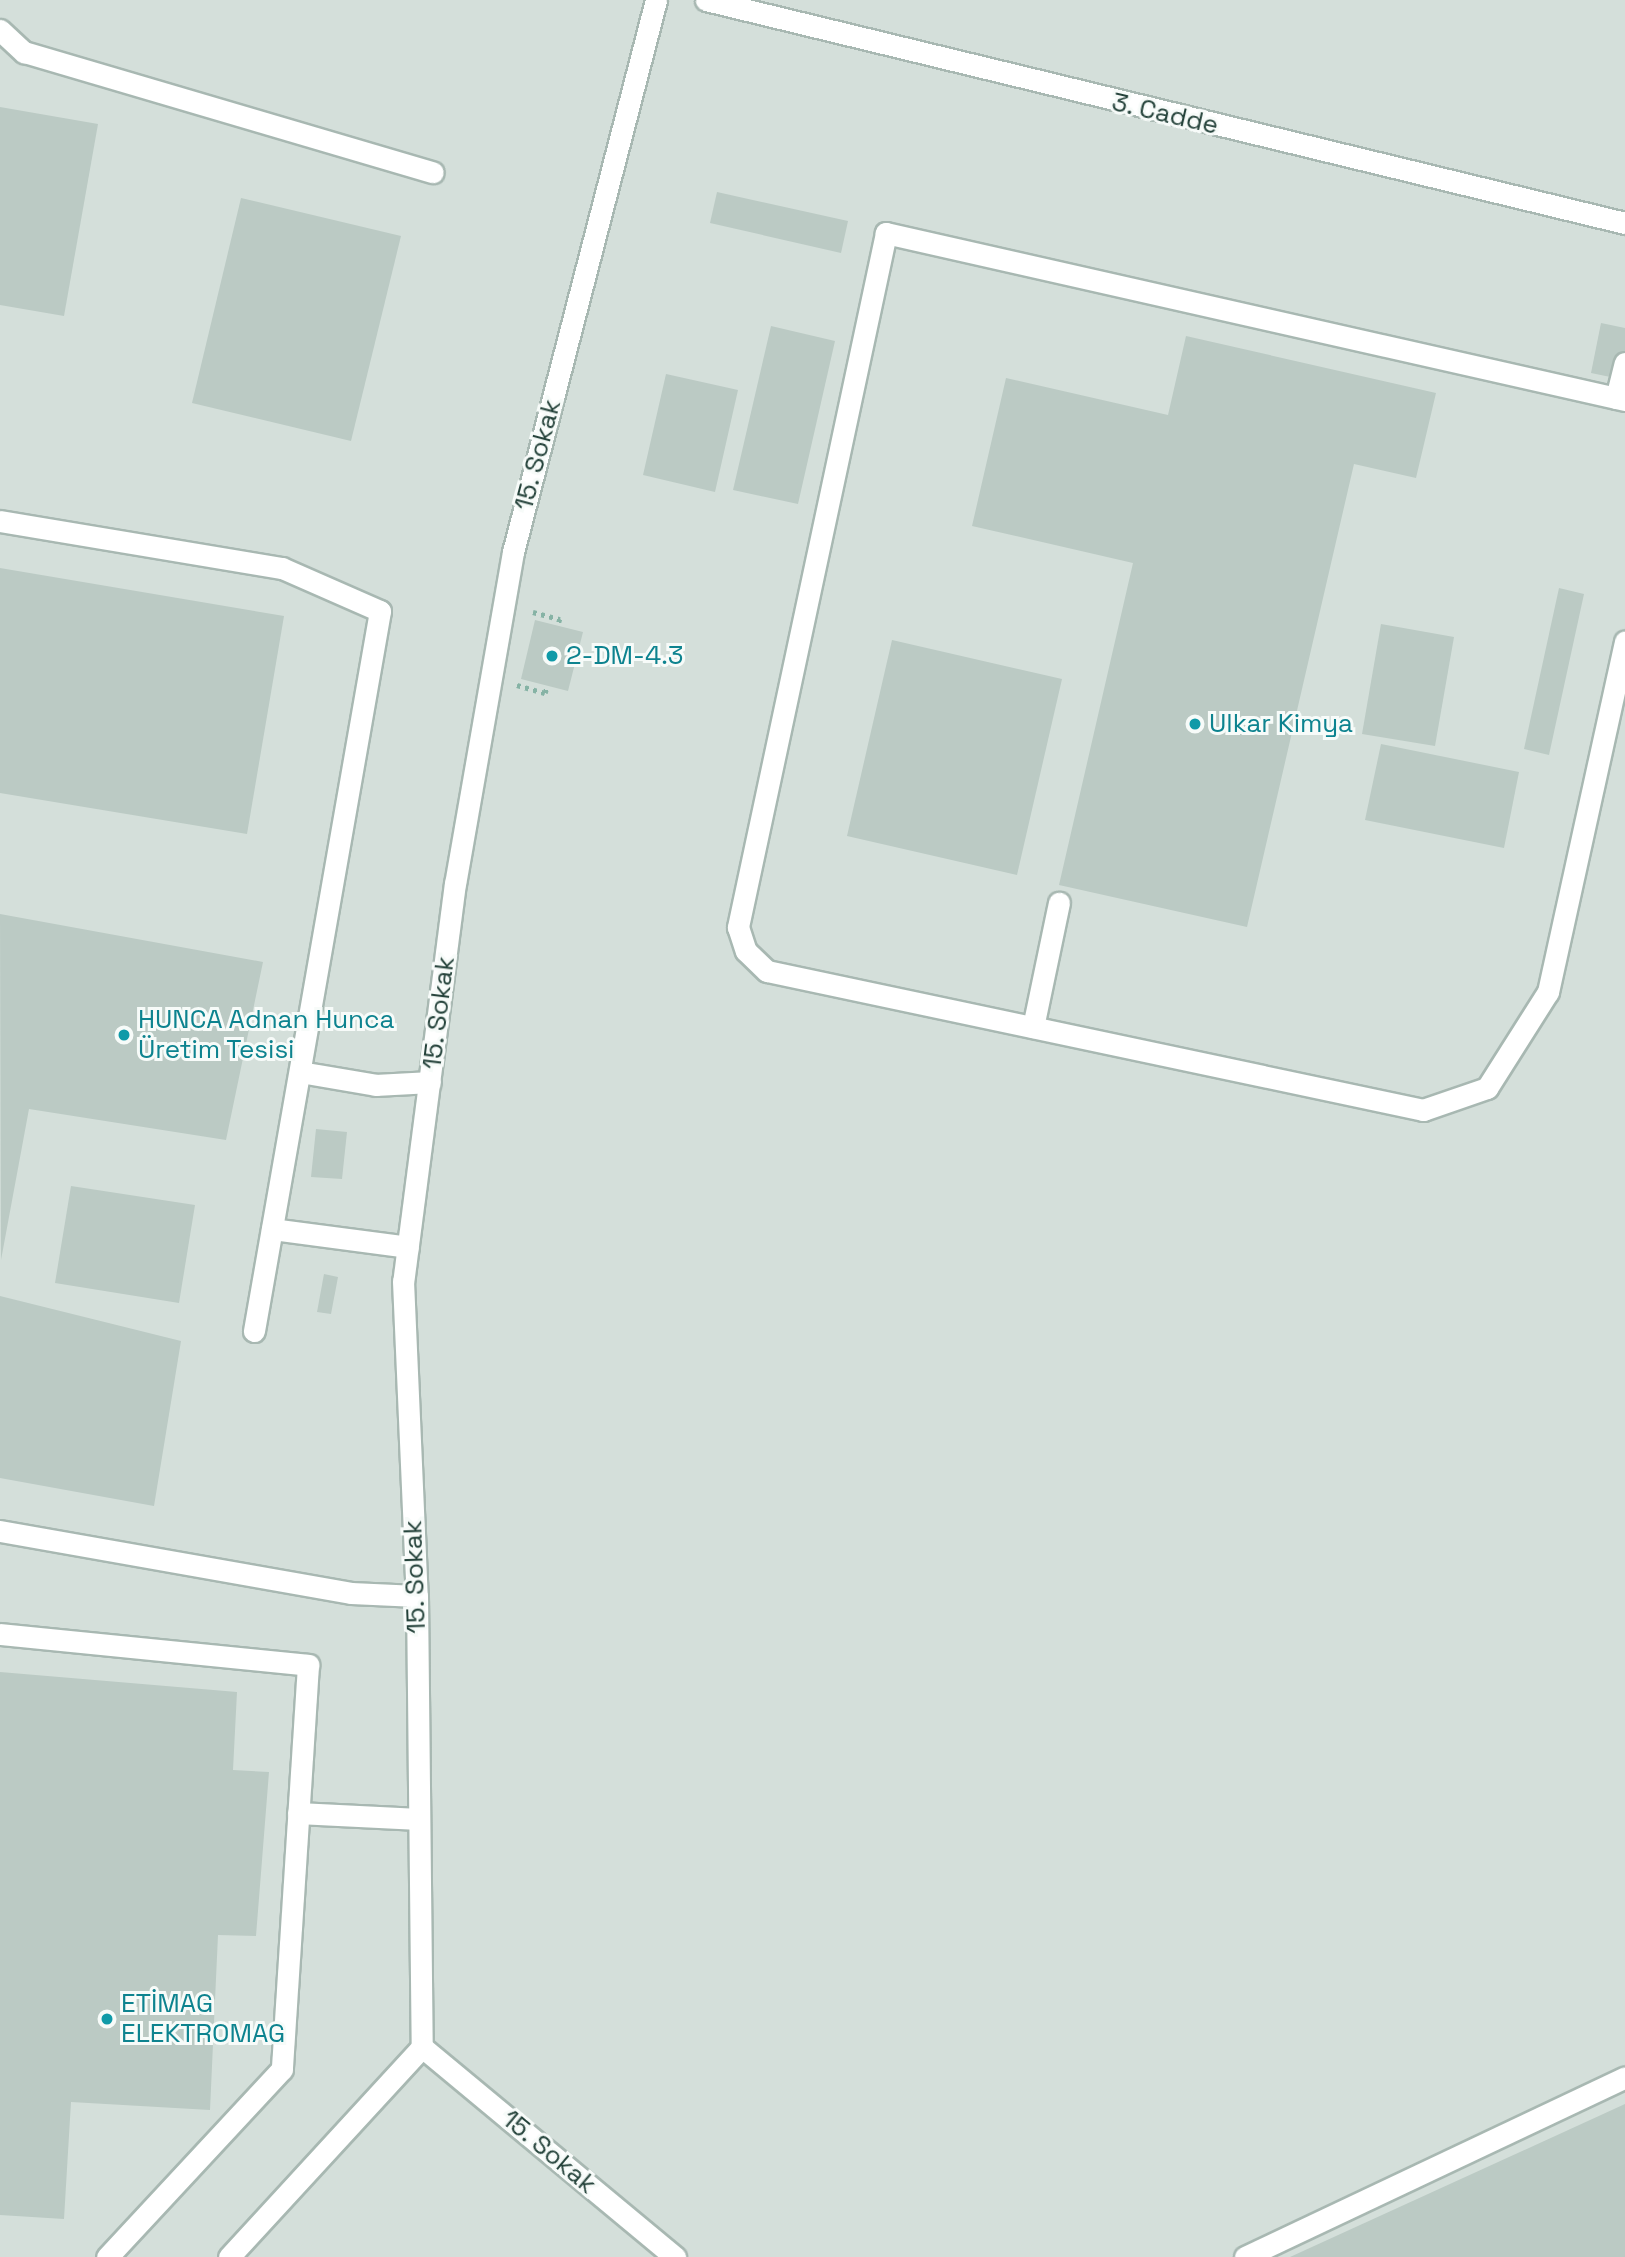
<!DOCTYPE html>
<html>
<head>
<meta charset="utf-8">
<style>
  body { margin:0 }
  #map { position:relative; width:1625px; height:2257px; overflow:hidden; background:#e6efeb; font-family:"Space Grotesk",sans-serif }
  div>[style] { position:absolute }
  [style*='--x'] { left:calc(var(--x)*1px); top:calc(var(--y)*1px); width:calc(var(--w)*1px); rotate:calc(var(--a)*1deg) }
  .built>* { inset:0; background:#d4dfda }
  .building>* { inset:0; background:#bbcac4 }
  .path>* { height:4.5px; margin-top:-2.25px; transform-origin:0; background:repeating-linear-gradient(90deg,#86b3a5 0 3.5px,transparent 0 8.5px) }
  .roads { filter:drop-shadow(2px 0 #a8b8b2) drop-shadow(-2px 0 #a8b8b2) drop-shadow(0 2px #a8b8b2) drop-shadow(0 -2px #a8b8b2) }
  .minor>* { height:21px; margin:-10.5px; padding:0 10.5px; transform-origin:10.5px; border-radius:10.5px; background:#fff }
  .dots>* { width:19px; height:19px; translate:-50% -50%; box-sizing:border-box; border:4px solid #f7fbf9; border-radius:50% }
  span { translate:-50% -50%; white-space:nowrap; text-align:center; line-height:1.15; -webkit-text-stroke:6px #f7fbf9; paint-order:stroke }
  .street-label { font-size:26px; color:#24423a }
  .culture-label { font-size:26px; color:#0d838f }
  .left { translate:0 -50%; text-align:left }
</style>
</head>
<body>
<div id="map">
  <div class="built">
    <i style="clip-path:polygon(0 0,1625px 0,1625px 2257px,0 2257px)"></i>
  </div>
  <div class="building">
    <i style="clip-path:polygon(0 107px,98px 124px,64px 316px,0 305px)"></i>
    <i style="clip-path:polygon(717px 192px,848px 221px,841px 253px,710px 223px)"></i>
    <i style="clip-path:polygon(241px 198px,401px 236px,351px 441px,192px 403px)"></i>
    <i style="clip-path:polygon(1601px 323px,1625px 328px,1625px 380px,1591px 373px)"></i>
    <i style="clip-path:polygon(771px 326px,835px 341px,798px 504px,733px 490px)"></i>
    <i style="clip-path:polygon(1186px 336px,1436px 393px,1416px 478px,1354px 464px,1247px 927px,1059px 885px,1133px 563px,972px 526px,1006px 378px,1168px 415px)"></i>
    <i style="clip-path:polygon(666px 374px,738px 390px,715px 492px,643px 475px)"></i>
    <i style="clip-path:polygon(0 568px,284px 616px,247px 834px,0 793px)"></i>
    <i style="clip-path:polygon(1559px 588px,1584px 594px,1549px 755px,1524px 749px)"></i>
    <i style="clip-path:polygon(535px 620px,583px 632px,568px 691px,521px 679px)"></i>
    <i style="clip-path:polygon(1381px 624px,1454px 637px,1435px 746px,1362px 734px)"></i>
    <i style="clip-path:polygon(892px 640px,1062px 679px,1017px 875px,847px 836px)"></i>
    <i style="clip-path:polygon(1381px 744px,1519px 772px,1504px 848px,1365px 820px)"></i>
    <i style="clip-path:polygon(0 914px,263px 962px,226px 1140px,29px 1109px,1px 1260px)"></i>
    <i style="clip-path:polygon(316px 1129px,347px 1132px,342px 1179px,311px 1177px)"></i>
    <i style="clip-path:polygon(71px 1186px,195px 1205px,179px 1303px,55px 1283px)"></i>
    <i style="clip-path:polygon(324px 1274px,338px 1277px,331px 1314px,317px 1312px)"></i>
    <i style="clip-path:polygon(0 1296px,181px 1341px,154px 1506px,0 1478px)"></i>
    <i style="clip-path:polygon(0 1672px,237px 1692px,233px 1770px,269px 1772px,256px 1936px,218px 1935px,210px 2110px,71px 2102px,64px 2219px,0 2215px)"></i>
    <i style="clip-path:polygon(1625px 2104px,1625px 2257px,1290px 2257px)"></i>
  </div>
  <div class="path">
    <i style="--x:533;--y:612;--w:28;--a:15"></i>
    <i style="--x:560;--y:619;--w:7;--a:106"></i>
    <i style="--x:517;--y:685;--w:29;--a:16"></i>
    <i style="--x:545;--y:693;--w:7;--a:-74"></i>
  </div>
  <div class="roads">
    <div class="minor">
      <i style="--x:656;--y:0;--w:570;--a:104.52"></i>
      <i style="--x:513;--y:552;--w:336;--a:99.9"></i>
      <i style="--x:455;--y:883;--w:401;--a:97.4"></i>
      <i style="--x:403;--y:1281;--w:315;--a:87.5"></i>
      <i style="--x:417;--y:1596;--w:451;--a:89.4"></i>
      <i style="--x:422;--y:2047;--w:329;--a:39.7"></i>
      <i style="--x:706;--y:0;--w:946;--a:13.64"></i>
      <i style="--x:0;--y:30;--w:33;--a:43"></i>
      <i style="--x:24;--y:52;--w:426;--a:16.4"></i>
      <i style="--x:1616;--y:398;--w:36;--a:-76"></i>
      <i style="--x:1625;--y:400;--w:758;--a:-167.27"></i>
      <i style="--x:886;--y:233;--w:710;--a:102.04"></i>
      <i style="--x:738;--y:927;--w:25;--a:72"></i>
      <i style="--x:746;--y:951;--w:29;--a:44"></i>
      <i style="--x:767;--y:971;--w:671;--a:11.96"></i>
      <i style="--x:1423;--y:1110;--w:68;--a:-19"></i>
      <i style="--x:1487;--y:1088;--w:114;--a:-57.6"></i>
      <i style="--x:1548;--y:992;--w:359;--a:-77.6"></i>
      <i style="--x:0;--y:521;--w:286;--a:9.5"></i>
      <i style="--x:282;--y:568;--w:107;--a:23.7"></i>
      <i style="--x:380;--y:611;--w:731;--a:99.93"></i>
      <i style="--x:1033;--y:1027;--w:127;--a:-78.2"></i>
      <i style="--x:300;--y:1072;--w:77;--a:9.7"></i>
      <i style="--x:376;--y:1085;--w:54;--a:-3.2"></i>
      <i style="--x:272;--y:1229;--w:137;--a:7.5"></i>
      <i style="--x:0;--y:1531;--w:356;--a:10"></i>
      <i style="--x:351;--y:1593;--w:66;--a:2.6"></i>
      <i style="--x:0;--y:1634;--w:310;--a:5.7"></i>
      <i style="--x:308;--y:1665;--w:405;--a:93.7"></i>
      <i style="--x:282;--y:2069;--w:257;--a:132.9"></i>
      <i style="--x:298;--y:1813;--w:121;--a:2.8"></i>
      <i style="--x:229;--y:2257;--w:285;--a:-47.4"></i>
      <i style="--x:1245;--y:2257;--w:420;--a:-25.3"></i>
    </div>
  </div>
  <div class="dots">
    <i style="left:552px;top:656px;background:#0f9aa8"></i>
    <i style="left:1195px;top:724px;background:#0f9aa8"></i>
    <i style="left:124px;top:1035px;background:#0f9aa8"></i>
    <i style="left:107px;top:2019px;background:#0f9aa8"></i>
  </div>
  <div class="street-label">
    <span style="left:1165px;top:114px;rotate:13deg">3. Cadde</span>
    <span style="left:538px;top:455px;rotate:-75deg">15. Sokak</span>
    <span style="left:439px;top:1013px;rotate:-83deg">15. Sokak</span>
    <span style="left:415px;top:1577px;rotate:-92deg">15. Sokak</span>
    <span style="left:549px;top:2152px;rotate:40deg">15. Sokak</span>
  </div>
  <div class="culture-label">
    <span class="left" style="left:566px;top:656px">2-DM-4.3</span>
    <span class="left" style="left:1209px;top:724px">Ulkar Kimya</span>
    <span class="left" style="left:138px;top:1035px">HUNCA Adnan Hunca<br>Üretim Tesisi</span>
    <span class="left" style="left:121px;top:2019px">ETİMAG<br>ELEKTROMAG</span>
  </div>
</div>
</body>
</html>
